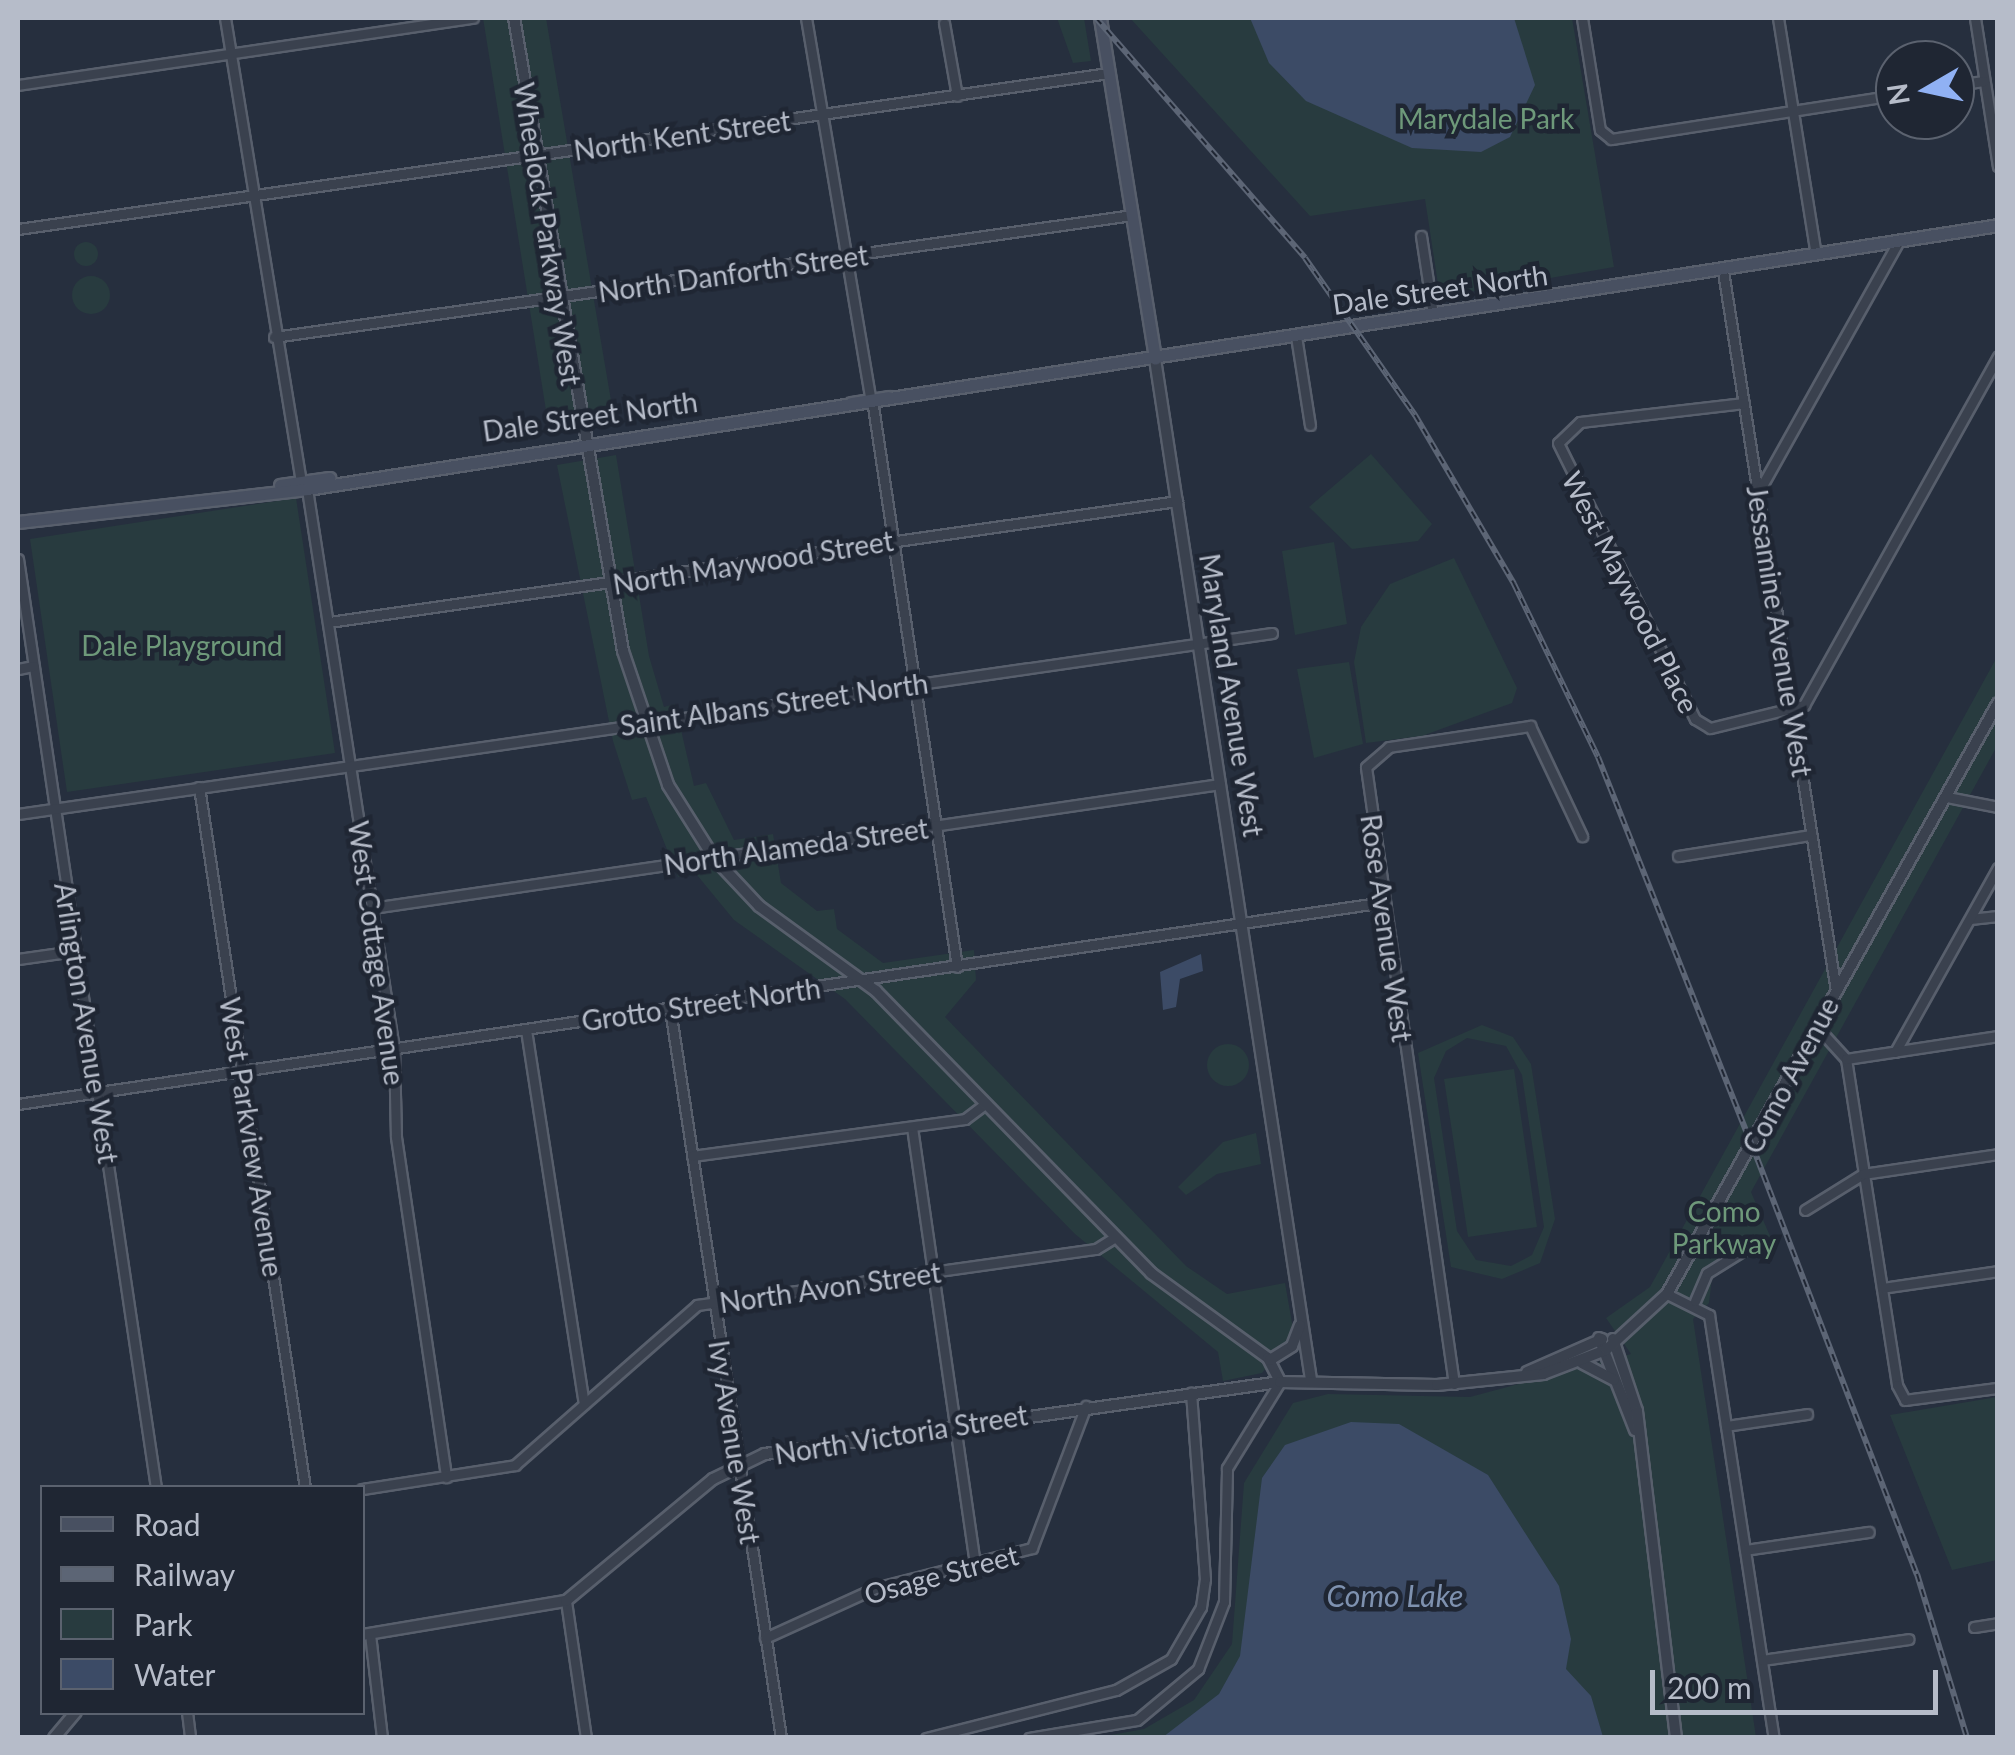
<!DOCTYPE html>
<html>
<head>
<meta charset="utf-8">
<style>
  body { margin:0 }
  #map { position:relative; width:2015px; height:1755px; overflow:hidden; background:#262f3e; font-family:Lato,sans-serif }
  div>[style] { position:absolute }
  [style*='--x'] { left:calc(var(--x)*1px); top:calc(var(--y)*1px); width:calc(var(--w)*1px); rotate:calc(var(--a)*1deg) }
  .green>* { inset:0; background:#283b3f }
  .round { border-radius:50% }
  .water>* { inset:0; background:#3c4b66 }
  .roads { filter:drop-shadow(2px 0 #585f6c) drop-shadow(-2px 0 #585f6c) drop-shadow(0 2px #585f6c) drop-shadow(0 -2px #585f6c) }
  .minor>* { height:9px; margin:-4.5px; padding:0 4.5px; transform-origin:4.5px; border-radius:4.5px; background:#3a414e }
  .tertiary>* { height:10px; margin:-5px; padding:0 5px; transform-origin:5px; border-radius:5px; background:#3a414e }
  .secondary>* { height:11px; margin:-5.5px; padding:0 5.5px; transform-origin:5.5px; border-radius:5.5px; background:#485061 }
  .rail>* { height:6px; margin-top:-3px; transform-origin:0; background:repeating-linear-gradient(90deg,#1f2633 0 8px,#5c6575 0 16px); box-sizing:border-box; border-block:2px solid #5c6575 }
  span { translate:-50% -50%; white-space:nowrap; text-align:center; line-height:1.15; -webkit-text-stroke:9px #1f2633; paint-order:stroke }
  .park-label { font-size:28px; color:#6e997a }
  .street-label { font-size:28px; color:#b6bcc9 }
  .water-label { font-size:30px; color:#7e91af; font-style:italic }
  .frame { position:absolute; inset:0; border:20px solid #b6bcc9; pointer-events:none }
  .legend { position:absolute; left:40px; top:1485px; width:325px; height:230px; box-sizing:border-box; background:#1f2633; border:2px solid #5b626f; margin:0; padding:12px 18px; list-style:none; font-size:30px; color:#b6bcc9 }
  .legend li { display:flex; align-items:center; gap:20px; height:50px }
  .legend b { width:50px; border:2px solid #5b626f }
  .north { position:absolute; left:1875px; top:40px; width:100px; height:100px; box-sizing:border-box; background:#1f2633; border:2px solid #5b626f; border-radius:50%; rotate:261deg; font-size:28px; font-weight:700; line-height:40px; text-align:center; color:#b6bcc9 }
  .north::after { content:''; display:block; margin:auto; width:35px; height:45px; background:#90b1f4; clip-path:polygon(50% 0,100% 100%,50% 72%,0 100%) }
  .scale { position:absolute; left:1650px; top:1670px; width:288px; height:45px; box-sizing:border-box; border:5px solid #b6bcc9; border-top:0; padding-left:12px; font-size:30px; line-height:35px; white-space:nowrap; color:#b6bcc9; -webkit-text-stroke:8px #1f2633; paint-order:stroke }
</style>
</head>
<body>
<div id="map">
  <div class="green">
    <i style="clip-path:polygon(483px 18px,546px 18px,614px 418px,549px 429px)"></i>
    <i style="clip-path:polygon(1057px 18px,1084px 18px,1091px 61px,1073px 63px)"></i>
    <i style="clip-path:polygon(1130px 18px,1572px 18px,1614px 267px,1440px 297px,1425px 199px,1310px 216px)"></i>
    <i class="round" style="left:74px;top:242px;width:24px;height:24px"></i>
    <i class="round" style="left:72px;top:276px;width:38px;height:38px"></i>
    <i style="clip-path:polygon(1371px 454px,1432px 524px,1418px 541px,1352px 549px,1309px 507px)"></i>
    <i style="clip-path:polygon(616px 455px,649px 656px,664px 707px,675px 704px,694px 786px,706px 783px,734px 840px,773px 834px,781px 883px,817px 911px,834px 909px,837px 929px,883px 963px,974px 950px,976px 980px,945px 1017px,1186px 1266px,1227px 1294px,1285px 1283px,1294px 1334px,1262px 1373px,1223px 1381px,1218px 1352px,1075px 1234px,845px 999px,734px 920px,697px 875px,678px 877px,646px 797px,632px 800px,613px 741px,557px 465px)"></i>
    <i style="clip-path:polygon(296px 498px,335px 753px,67px 792px,30px 539px)"></i>
    <i style="clip-path:polygon(1334px 542px,1347px 624px,1295px 635px,1282px 551px)"></i>
    <i style="clip-path:polygon(1454px 558px,1517px 688px,1512px 703px,1422px 736px,1366px 743px,1354px 662px,1361px 627px,1390px 584px)"></i>
    <i style="clip-path:polygon(1997px 657px,1997px 746px,1751px 1192px,1773px 1243px,1712px 1278px,1709px 1303px,1693px 1319px,1756px 1737px,1094px 1738px,1144px 1729px,1194px 1700px,1232px 1644px,1244px 1483px,1293px 1403px,1328px 1394px,1470px 1397px,1631px 1354px,1606px 1318px,1650px 1287px)"></i>
    <i style="clip-path:polygon(1349px 662px,1363px 744px,1314px 758px,1297px 669px)"></i>
    <i style="clip-path:polygon(evenodd,1482px 1025px,1513px 1037px,1531px 1064px,1555px 1219px,1540px 1263px,1502px 1279px,1451px 1267px,1418px 1053px,1482px 1025px,1467px 1038px,1506px 1046px,1522px 1075px,1544px 1227px,1532px 1255px,1511px 1266px,1476px 1260px,1457px 1231px,1434px 1078px,1446px 1051px,1467px 1038px)"></i>
    <i class="round" style="left:1207px;top:1044px;width:42px;height:42px"></i>
    <i style="clip-path:polygon(1514px 1069px,1537px 1227px,1468px 1237px,1444px 1079px)"></i>
    <i style="clip-path:polygon(1256px 1133px,1261px 1164px,1217px 1174px,1186px 1195px,1178px 1187px,1223px 1142px)"></i>
    <i style="clip-path:polygon(1997px 1397px,1997px 1560px,1952px 1570px,1890px 1415px)"></i>
  </div>
  <div class="water">
    <i style="clip-path:polygon(1250px 18px,1514px 18px,1535px 85px,1510px 137px,1481px 152px,1412px 148px,1306px 101px,1269px 63px)"></i>
    <i style="clip-path:polygon(1201px 954px,1203px 971px,1180px 979px,1176px 1007px,1163px 1010px,1160px 972px)"></i>
    <i style="clip-path:polygon(1351px 1422px,1399px 1424px,1488px 1475px,1559px 1586px,1571px 1639px,1566px 1669px,1591px 1696px,1603px 1737px,1163px 1737px,1219px 1694px,1240px 1656px,1262px 1478px,1285px 1445px)"></i>
  </div>
  <div class="roads">
    <div class="minor">
      <i style="--x:225;--y:18;--w:464;--a:80.7"></i>
      <i style="--x:806;--y:18;--w:382;--a:80.4"></i>
      <i style="--x:1582;--y:18;--w:113;--a:80.9"></i>
      <i style="--x:1600;--y:130;--w:14;--a:39"></i>
      <i style="--x:1611;--y:139;--w:287;--a:-8.8"></i>
      <i style="--x:1778;--y:18;--w:239;--a:80.9"></i>
      <i style="--x:1975;--y:18;--w:150;--a:81.2"></i>
      <i style="--x:944;--y:23;--w:74;--a:79.9"></i>
      <i style="--x:18;--y:85;--w:460;--a:-8.4"></i>
      <i style="--x:1955;--y:85;--w:29;--a:-8"></i>
      <i style="--x:18;--y:229;--w:1102;--a:-8.14"></i>
      <i style="--x:1421;--y:236;--w:79;--a:81.3"></i>
      <i style="--x:1723;--y:271;--w:729;--a:81.08"></i>
      <i style="--x:1296;--y:336;--w:90;--a:81.1"></i>
      <i style="--x:274;--y:337;--w:867;--a:-8.09"></i>
      <i style="--x:1744;--y:403;--w:165;--a:173.4"></i>
      <i style="--x:1580;--y:422;--w:30;--a:136"></i>
      <i style="--x:1558;--y:443;--w:308;--a:63.6"></i>
      <i style="--x:1695;--y:719;--w:17;--a:31"></i>
      <i style="--x:1710;--y:728;--w:97;--a:-13.7"></i>
      <i style="--x:1804;--y:705;--w:399;--a:-60.9"></i>
      <i style="--x:873;--y:406;--w:567;--a:81.48"></i>
      <i style="--x:307;--y:489;--w:567;--a:81.17"></i>
      <i style="--x:394;--y:1049;--w:88;--a:88.7"></i>
      <i style="--x:396;--y:1137;--w:344;--a:81.6"></i>
      <i style="--x:1759;--y:491;--w:287;--a:-60.8"></i>
      <i style="--x:18;--y:559;--w:939;--a:81.55"></i>
      <i style="--x:329;--y:622;--w:857;--a:-8.12"></i>
      <i style="--x:18;--y:669;--w:16;--a:-11"></i>
      <i style="--x:199;--y:787;--w:709;--a:81.4"></i>
      <i style="--x:1947;--y:797;--w:52;--a:11.1"></i>
      <i style="--x:18;--y:814;--w:1267;--a:-8.21"></i>
      <i style="--x:1678;--y:856;--w:135;--a:-9"></i>
      <i style="--x:372;--y:908;--w:857;--a:-8.32"></i>
      <i style="--x:1970;--y:919;--w:28;--a:-6"></i>
      <i style="--x:18;--y:959;--w:57;--a:-8.1"></i>
      <i style="--x:670;--y:1009;--w:737;--a:81.34"></i>
      <i style="--x:1816;--y:1026;--w:45;--a:47.7"></i>
      <i style="--x:1846;--y:1059;--w:330;--a:81.1"></i>
      <i style="--x:1897;--y:1385;--w:17;--a:62"></i>
      <i style="--x:1905;--y:1400;--w:94;--a:-7.4"></i>
      <i style="--x:526;--y:1030;--w:378;--a:81.2"></i>
      <i style="--x:1895;--y:1052;--w:211;--a:-60.8"></i>
      <i style="--x:1846;--y:1059;--w:154;--a:-8.6"></i>
      <i style="--x:18;--y:1104;--w:1381;--a:-8.41"></i>
      <i style="--x:912;--y:1127;--w:441;--a:81.8"></i>
      <i style="--x:692;--y:1156;--w:275;--a:-7.7"></i>
      <i style="--x:965;--y:1119;--w:26;--a:-37"></i>
      <i style="--x:1805;--y:1210;--w:68;--a:-31.8"></i>
      <i style="--x:1863;--y:1174;--w:136;--a:-8.4"></i>
      <i style="--x:1882;--y:1288;--w:117;--a:-8.3"></i>
      <i style="--x:1667;--y:1294;--w:47;--a:26.6"></i>
      <i style="--x:1709;--y:1315;--w:428;--a:81.3"></i>
      <i style="--x:1695;--y:1301;--w:30;--a:-67"></i>
      <i style="--x:1707;--y:1273;--w:53;--a:-31.9"></i>
      <i style="--x:1454;--y:1384;--w:623;--a:-98.12"></i>
      <i style="--x:1366;--y:767;--w:30;--a:-41"></i>
      <i style="--x:1389;--y:747;--w:143;--a:-8.5"></i>
      <i style="--x:1530;--y:726;--w:122;--a:64.7"></i>
      <i style="--x:1726;--y:1426;--w:82;--a:-8.4"></i>
      <i style="--x:362;--y:1489;--w:155;--a:-8.9"></i>
      <i style="--x:515;--y:1465;--w:242;--a:-41.3"></i>
      <i style="--x:697;--y:1305;--w:403;--a:-8"></i>
      <i style="--x:1096;--y:1249;--w:22;--a:-32"></i>
      <i style="--x:1745;--y:1550;--w:125;--a:-8.3"></i>
      <i style="--x:566;--y:1601;--w:138;--a:81.7"></i>
      <i style="--x:1974;--y:1627;--w:24;--a:-9"></i>
      <i style="--x:370;--y:1634;--w:105;--a:83.4"></i>
      <i style="--x:765;--y:1638;--w:121;--a:-24.4"></i>
      <i style="--x:875;--y:1588;--w:162;--a:-14.3"></i>
      <i style="--x:1032;--y:1548;--w:152;--a:-69.2"></i>
      <i style="--x:1762;--y:1660;--w:148;--a:-8.1"></i>
      <i style="--x:187;--y:1712;--w:26;--a:83"></i>
      <i style="--x:926;--y:1738;--w:196;--a:-14.2"></i>
      <i style="--x:1116;--y:1690;--w:63;--a:-29.4"></i>
      <i style="--x:1171;--y:1659;--w:60;--a:-60"></i>
      <i style="--x:1201;--y:1607;--w:28;--a:-82"></i>
      <i style="--x:1205;--y:1579;--w:187;--a:-94.3"></i>
      <i style="--x:1029;--y:1738;--w:109;--a:-9.5"></i>
      <i style="--x:1137;--y:1720;--w:80;--a:-39.9"></i>
      <i style="--x:1198;--y:1669;--w:72;--a:-68.8"></i>
      <i style="--x:1224;--y:1602;--w:134;--a:-88.7"></i>
      <i style="--x:1227;--y:1468;--w:101;--a:-58.4"></i>
    </div>
    <div class="tertiary">
      <i style="--x:514;--y:18;--w:642;--a:80.23"></i>
      <i style="--x:623;--y:651;--w:141;--a:71.4"></i>
      <i style="--x:668;--y:785;--w:86;--a:57.8"></i>
      <i style="--x:714;--y:858;--w:66;--a:46.8"></i>
      <i style="--x:759;--y:906;--w:145;--a:36"></i>
      <i style="--x:876;--y:991;--w:394;--a:45.7"></i>
      <i style="--x:1151;--y:1273;--w:145;--a:36"></i>
      <i style="--x:1268;--y:1358;--w:27;--a:63"></i>
      <i style="--x:1155;--y:359;--w:1033;--a:81.31"></i>
      <i style="--x:1599;--y:1338;--w:99;--a:68.6"></i>
      <i style="--x:1613;--y:1339;--w:76;--a:71.6"></i>
      <i style="--x:1637;--y:1411;--w:329;--a:83.2"></i>
      <i style="--x:1270;--y:1360;--w:26;--a:-32"></i>
      <i style="--x:1292;--y:1346;--w:22;--a:-69"></i>
      <i style="--x:1582;--y:1363;--w:36;--a:28"></i>
      <i style="--x:1527;--y:1372;--w:82;--a:-23.7"></i>
      <i style="--x:362;--y:1635;--w:207;--a:-9.5"></i>
      <i style="--x:566;--y:1601;--w:191;--a:-39.7"></i>
      <i style="--x:713;--y:1479;--w:58;--a:-25.7"></i>
      <i style="--x:765;--y:1454;--w:520;--a:-7.96"></i>
      <i style="--x:1280;--y:1382;--w:157;--a:1.1"></i>
      <i style="--x:1437;--y:1385;--w:107;--a:-5.9"></i>
      <i style="--x:1543;--y:1374;--w:67;--a:-20.9"></i>
      <i style="--x:1606;--y:1350;--w:83;--a:-42.6"></i>
      <i style="--x:1667;--y:1294;--w:677;--a:-60.75"></i>
      <i style="--x:54;--y:1738;--w:34;--a:-50"></i>
    </div>
    <div class="secondary">
      <i style="--x:1100;--y:18;--w:345;--a:80.8"></i>
      <i style="--x:851;--y:403;--w:38;--a:-9"></i>
      <i style="--x:280;--y:485;--w:50;--a:-8"></i>
      <i style="--x:18;--y:522;--w:291;--a:-6.5"></i>
      <i style="--x:307;--y:489;--w:1711;--a:-8.87"></i>
    </div>
  </div>
  <div class="rail">
    <i style="--x:1096;--y:18;--w:318;--a:48.9"></i>
    <i style="--x:1305;--y:258;--w:192;--a:55"></i>
    <i style="--x:1415;--y:415;--w:196;--a:59.6"></i>
    <i style="--x:1514;--y:584;--w:192;--a:64.1"></i>
    <i style="--x:1598;--y:757;--w:417;--a:68.4"></i>
    <i style="--x:1752;--y:1145;--w:460;--a:69"></i>
    <i style="--x:1917;--y:1574;--w:171;--a:73"></i>
  </div>
  <div class="park-label">
    <span style="left:1486px;top:118px">Marydale Park</span>
    <span style="left:182px;top:645px">Dale Playground</span>
    <span style="left:1724px;top:1227px">Como<br>Parkway</span>
  </div>
  <div class="street-label">
    <span style="left:682px;top:135px;rotate:-8deg">North Kent Street</span>
    <span style="left:548px;top:234px;rotate:81deg">Wheelock Parkway West</span>
    <span style="left:733px;top:273px;rotate:-8deg">North Danforth Street</span>
    <span style="left:1440px;top:289px;rotate:-8deg">Dale Street North</span>
    <span style="left:590px;top:416px;rotate:-8deg">Dale Street North</span>
    <span style="left:753px;top:562px;rotate:-9deg">North Maywood Street</span>
    <span style="left:1631px;top:592px;rotate:63deg">West Maywood Place</span>
    <span style="left:1780px;top:631px;rotate:81deg">Jessamine Avenue West</span>
    <span style="left:1232px;top:695px;rotate:81deg">Maryland Avenue West</span>
    <span style="left:774px;top:704px;rotate:-8deg">Saint Albans Street North</span>
    <span style="left:796px;top:846px;rotate:-8deg">North Alameda Street</span>
    <span style="left:1387px;top:928px;rotate:82deg">Rose Avenue West</span>
    <span style="left:377px;top:953px;rotate:82deg">West Cottage Avenue</span>
    <span style="left:701px;top:1004px;rotate:-8deg">Grotto Street North</span>
    <span style="left:87px;top:1023px;rotate:81deg">Arlington Avenue West</span>
    <span style="left:1790px;top:1075px;rotate:-62deg">Como Avenue</span>
    <span style="left:252px;top:1137px;rotate:81deg">West Parkview Avenue</span>
    <span style="left:830px;top:1287px;rotate:-8deg">North Avon Street</span>
    <span style="left:901px;top:1434px;rotate:-9deg">North Victoria Street</span>
    <span style="left:735px;top:1442px;rotate:81deg">Ivy Avenue West</span>
    <span style="left:941px;top:1574px;rotate:-15deg">Osage Street</span>
  </div>
  <div class="water-label">
    <span style="left:1395px;top:1595px">Como Lake</span>
  </div>
  <div class="frame"></div>
  <ul class="legend">
  <li><b style="height:12px;background:#485061"></b>Road</li>
  <li><b style="height:12px;background:#5c6575"></b>Railway</li>
  <li><b style="height:28px;background:#283b3f"></b>Park</li>
  <li><b style="height:28px;background:#3c4b66"></b>Water</li>
  </ul>
  <div class="north">N</div>
  <div class="scale">200 m</div>
</div>
</body>
</html>
